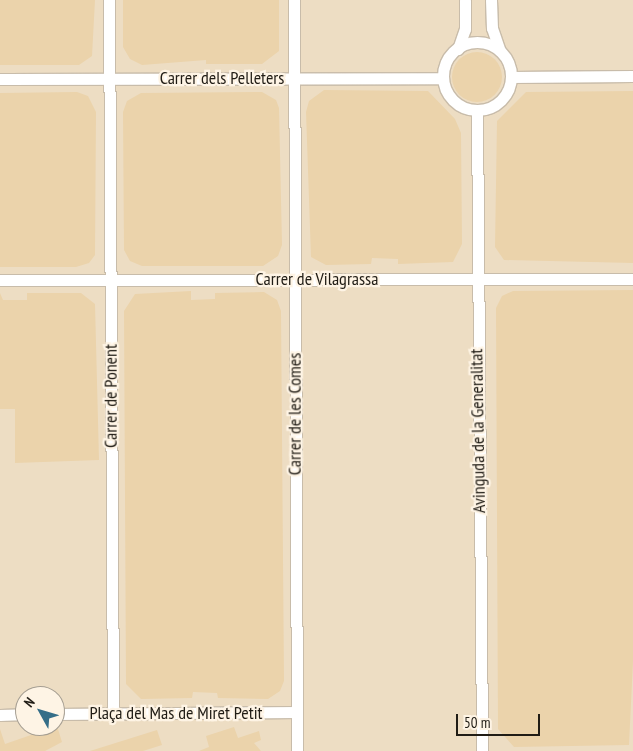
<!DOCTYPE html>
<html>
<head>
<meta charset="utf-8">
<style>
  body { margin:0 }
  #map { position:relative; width:633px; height:751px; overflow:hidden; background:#f2e7d4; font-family:"PT Sans Narrow",sans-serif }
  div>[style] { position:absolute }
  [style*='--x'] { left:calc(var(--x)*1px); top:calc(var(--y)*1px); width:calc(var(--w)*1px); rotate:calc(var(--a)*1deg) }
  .built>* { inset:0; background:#edddc3 }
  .green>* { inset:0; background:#ebd3ab }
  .round { border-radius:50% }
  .roads { filter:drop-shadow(1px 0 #c8bcaa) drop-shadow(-1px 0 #c8bcaa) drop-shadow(0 1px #c8bcaa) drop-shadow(0 -1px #c8bcaa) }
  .street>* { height:11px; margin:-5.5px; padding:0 5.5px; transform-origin:5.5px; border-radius:5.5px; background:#fff }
  .street>.ring { margin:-5.5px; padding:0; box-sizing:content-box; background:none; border:11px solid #fff; border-radius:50% }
  span { translate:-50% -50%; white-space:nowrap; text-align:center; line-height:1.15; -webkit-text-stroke:4.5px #fef4e5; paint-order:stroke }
  .street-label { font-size:18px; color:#201c15 }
  .north { position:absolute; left:15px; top:686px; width:50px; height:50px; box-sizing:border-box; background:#fef4e5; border:1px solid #a59e92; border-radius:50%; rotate:309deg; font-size:14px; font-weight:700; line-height:20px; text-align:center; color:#201c15 }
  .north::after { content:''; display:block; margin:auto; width:18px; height:22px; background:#356e88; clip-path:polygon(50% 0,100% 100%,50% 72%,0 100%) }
  .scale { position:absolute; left:456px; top:714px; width:84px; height:22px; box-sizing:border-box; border:2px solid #201c15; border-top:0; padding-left:6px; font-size:15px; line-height:18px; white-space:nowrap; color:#201c15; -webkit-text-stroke:4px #fef4e5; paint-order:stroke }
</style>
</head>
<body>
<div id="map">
  <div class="built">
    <i style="clip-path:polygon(evenodd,0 0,633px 0,633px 751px,0 751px,0 0,25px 696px,55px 696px,55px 726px,25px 726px,25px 696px)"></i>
  </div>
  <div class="green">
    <i style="clip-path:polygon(0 0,95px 0,92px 56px,79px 65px,0 65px)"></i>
    <i style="clip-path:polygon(123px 0,279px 0,279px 51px,262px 64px,206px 64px,206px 60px,142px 65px,130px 59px,123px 47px)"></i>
    <i class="round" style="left:452px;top:52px;width:50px;height:50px"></i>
    <i style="clip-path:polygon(324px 90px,428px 91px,455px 119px,461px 133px,462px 244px,453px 262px,398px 264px,398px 259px,372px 258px,371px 264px,326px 265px,311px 257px,306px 112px,309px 101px)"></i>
    <i style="clip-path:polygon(633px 91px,633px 263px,504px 260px,495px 247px,497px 121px,526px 92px)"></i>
    <i style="clip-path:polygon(77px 92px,88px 96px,96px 112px,95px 255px,89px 263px,76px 267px,0 267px,0 93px)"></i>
    <i style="clip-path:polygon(262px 92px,276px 100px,279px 108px,282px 245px,278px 256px,263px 266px,142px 266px,130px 261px,124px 250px,123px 112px,127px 101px,141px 93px)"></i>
    <i style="clip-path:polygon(633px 290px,633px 661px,629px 745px,514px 747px,498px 729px,496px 308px,502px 296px,513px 291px)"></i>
    <i style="clip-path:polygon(191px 291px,191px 300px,215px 299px,215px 293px,264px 292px,277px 300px,281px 311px,284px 681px,280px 691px,268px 699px,218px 698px,217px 693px,193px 692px,192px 698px,141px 699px,126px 684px,124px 311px,135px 294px)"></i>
    <i style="clip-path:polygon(0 293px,3px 300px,27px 300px,27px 293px,81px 293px,95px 304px,99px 460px,15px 463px,15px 409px,0 409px)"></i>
    <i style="clip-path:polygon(57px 726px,62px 742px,45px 751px,0 751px,0 729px,5px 744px)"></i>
    <i style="clip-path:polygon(234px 727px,238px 738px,259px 731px,261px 740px,254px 743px,261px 751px,199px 751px,209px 747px,206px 736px)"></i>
    <i style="clip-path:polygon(157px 730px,162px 745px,143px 751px,90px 751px)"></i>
  </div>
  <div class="roads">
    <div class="street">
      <i style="--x:109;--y:0;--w:714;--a:89.68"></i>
      <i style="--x:294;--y:0;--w:751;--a:89.77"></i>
      <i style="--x:491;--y:0;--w:28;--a:88"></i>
      <i style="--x:492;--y:28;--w:24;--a:71"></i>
      <i class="ring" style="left:443px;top:42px;width:57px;height:57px"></i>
      <i style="--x:458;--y:49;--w:21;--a:-71"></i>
      <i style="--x:465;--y:29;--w:29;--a:-90"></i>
      <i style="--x:511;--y:77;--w:122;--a:-0.5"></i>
      <i style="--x:0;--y:79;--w:443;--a:-0.1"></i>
      <i style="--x:477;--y:110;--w:641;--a:89.55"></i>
      <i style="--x:0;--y:280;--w:633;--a:-0.09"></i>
      <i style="--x:55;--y:714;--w:242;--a:-0.5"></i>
      <i style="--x:0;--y:715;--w:25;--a:-2"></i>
    </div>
  </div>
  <div class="street-label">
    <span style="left:222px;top:78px">Carrer dels Pelleters</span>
    <span style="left:317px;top:279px">Carrer de Vilagrassa</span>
    <span style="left:111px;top:396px;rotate:-90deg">Carrer de Ponent</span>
    <span style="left:295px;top:414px;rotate:-90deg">Carrer de les Comes</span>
    <span style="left:478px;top:431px;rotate:-91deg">Avinguda de la Generalitat</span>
    <span style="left:176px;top:713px">Plaça del Mas de Miret Petit</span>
  </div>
  <div class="north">N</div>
  <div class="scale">50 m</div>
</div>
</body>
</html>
